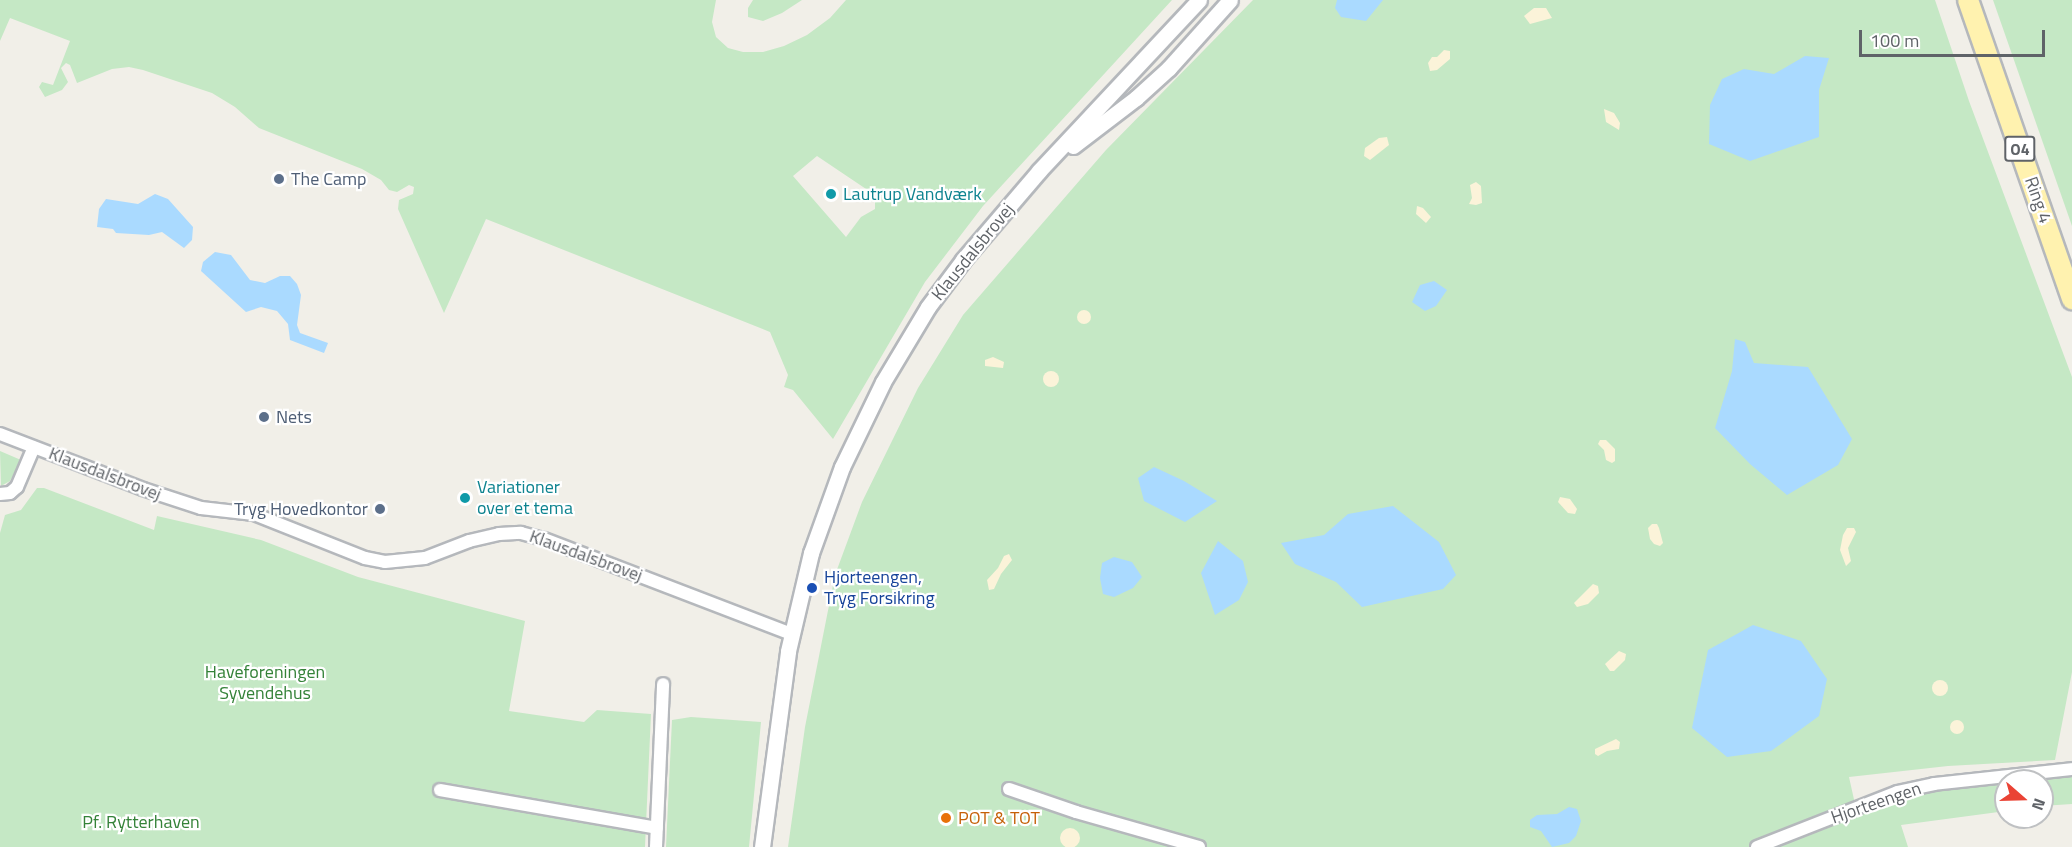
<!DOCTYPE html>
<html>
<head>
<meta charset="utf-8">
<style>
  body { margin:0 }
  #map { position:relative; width:2072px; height:847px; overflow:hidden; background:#f1efe8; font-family:"Titillium Web",sans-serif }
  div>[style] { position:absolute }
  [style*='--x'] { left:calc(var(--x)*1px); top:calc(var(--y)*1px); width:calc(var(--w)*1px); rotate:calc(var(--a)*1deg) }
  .green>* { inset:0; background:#c5e8c5 }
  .sand>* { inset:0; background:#fbf3d9 }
  .round { border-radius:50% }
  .water>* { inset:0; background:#aadaff }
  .roads { filter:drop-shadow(2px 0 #b5b8bc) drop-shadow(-2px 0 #b5b8bc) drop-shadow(0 2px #b5b8bc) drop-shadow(0 -2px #b5b8bc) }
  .minor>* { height:12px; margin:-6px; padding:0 6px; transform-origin:6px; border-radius:6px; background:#fff }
  .tertiary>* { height:15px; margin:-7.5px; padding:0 7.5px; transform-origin:7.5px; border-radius:7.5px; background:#fff }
  .primary>* { height:20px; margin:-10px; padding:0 10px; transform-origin:10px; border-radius:10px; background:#fff2af }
  .dots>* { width:16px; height:16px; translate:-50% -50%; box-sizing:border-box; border:3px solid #fff; border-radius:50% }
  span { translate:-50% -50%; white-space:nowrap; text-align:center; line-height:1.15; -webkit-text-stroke:4.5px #fff; paint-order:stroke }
  .shield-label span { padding:2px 4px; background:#fff; border:2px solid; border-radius:4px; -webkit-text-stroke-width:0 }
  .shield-label { font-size:16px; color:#5f6368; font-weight:700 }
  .service-label { font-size:18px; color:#4e5e75 }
  .left { translate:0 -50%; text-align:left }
  .right { translate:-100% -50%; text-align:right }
  .culture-label { font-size:18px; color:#0d838f }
  .street-label { font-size:18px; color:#5f6368 }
  .transit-label { font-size:18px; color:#164399 }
  .park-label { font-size:18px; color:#348238 }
  .food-label { font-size:18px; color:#c56008 }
  .north { position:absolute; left:1994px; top:769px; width:60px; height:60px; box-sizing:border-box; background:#fff; border:2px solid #bfc1c3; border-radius:50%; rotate:110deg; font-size:16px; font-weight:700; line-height:24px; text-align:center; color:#5f6368 }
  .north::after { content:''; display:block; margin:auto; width:21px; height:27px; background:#ea4335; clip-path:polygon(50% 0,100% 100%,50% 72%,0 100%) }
  .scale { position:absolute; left:1859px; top:30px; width:186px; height:27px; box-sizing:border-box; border:3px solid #5f6368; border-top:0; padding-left:8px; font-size:18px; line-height:21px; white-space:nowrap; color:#5f6368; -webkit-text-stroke:4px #fff; paint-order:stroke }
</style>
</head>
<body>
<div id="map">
  <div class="green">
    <i style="clip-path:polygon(evenodd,0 0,716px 0,712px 22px,716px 37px,728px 48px,743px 52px,763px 52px,784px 46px,807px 35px,830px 18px,846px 0,1172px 0,983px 206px,925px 282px,833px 439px,793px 390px,784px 387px,788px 375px,770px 332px,486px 219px,444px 313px,398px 209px,399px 200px,413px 194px,414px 187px,409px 185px,397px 192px,389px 190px,381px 180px,362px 169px,259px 128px,235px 107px,212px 93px,143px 70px,129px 67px,112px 69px,77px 83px,70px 65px,66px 63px,61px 68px,68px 82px,62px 90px,45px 97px,39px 87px,42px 82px,53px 85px,70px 41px,10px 18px,0 41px,0 0,817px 156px,875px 195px,875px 209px,861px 217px,846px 237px,793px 176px,817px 156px)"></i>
    <i style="clip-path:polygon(753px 0,802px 0,782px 13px,763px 21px,748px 17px,748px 8px)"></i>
    <i style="clip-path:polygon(1253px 0,1935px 0,1969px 101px,2072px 377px,2072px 672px,2055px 760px,1948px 766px,1849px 777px,1857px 813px,1925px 792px,2006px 782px,2006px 811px,1901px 825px,1908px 847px,788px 847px,805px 727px,835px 575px,862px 502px,918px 388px,963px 315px,1106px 150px)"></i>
    <i style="clip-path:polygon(1993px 0,2072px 0,2072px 226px,2022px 83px)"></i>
    <i style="clip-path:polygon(0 451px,21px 460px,10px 481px,1px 486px)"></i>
    <i style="clip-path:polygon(37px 488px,44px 488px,154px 530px,157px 516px,261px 540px,358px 577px,525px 621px,509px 711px,584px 722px,597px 710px,651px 714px,645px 847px,0 847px,0 533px,5px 515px,21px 510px)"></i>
    <i style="clip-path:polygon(691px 717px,761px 722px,749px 847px,666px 847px,672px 720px)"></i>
    <i style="clip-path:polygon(2072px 774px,2072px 804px,2042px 806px,2042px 781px,2024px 781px,2023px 778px)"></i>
  </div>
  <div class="sand">
    <i style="clip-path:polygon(1534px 8px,1546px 8px,1552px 18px,1530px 24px,1524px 16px)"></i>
    <i style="clip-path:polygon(1444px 50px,1450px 51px,1450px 59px,1437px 70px,1430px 71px,1428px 63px,1432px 57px,1437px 57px)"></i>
    <i style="clip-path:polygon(1604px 109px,1614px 113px,1620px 123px,1619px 130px,1606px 122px)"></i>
    <i style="clip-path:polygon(1387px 137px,1389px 145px,1370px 160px,1364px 156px,1365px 148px,1379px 138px)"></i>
    <i style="clip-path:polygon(1476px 182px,1481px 186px,1482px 203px,1476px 205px,1469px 204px,1472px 198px,1470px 185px)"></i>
    <i style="clip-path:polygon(1417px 206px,1423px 208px,1431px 217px,1426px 223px,1416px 214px)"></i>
    <i class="round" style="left:1077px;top:310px;width:14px;height:14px"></i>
    <i style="clip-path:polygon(993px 357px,1004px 362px,1003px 368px,985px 366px,985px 360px)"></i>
    <i class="round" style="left:1043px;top:371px;width:16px;height:16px"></i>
    <i style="clip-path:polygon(1600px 440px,1606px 440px,1615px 449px,1615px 461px,1612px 463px,1606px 460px,1604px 450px,1598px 444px)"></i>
    <i style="clip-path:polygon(1560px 497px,1570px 499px,1577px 509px,1575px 514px,1568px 513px,1558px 502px)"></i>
    <i style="clip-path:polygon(1652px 524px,1657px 524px,1659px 528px,1663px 543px,1660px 546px,1654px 544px,1650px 539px,1648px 528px)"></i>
    <i style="clip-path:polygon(1847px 528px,1854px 528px,1856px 532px,1848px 548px,1851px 561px,1846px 566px,1840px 550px,1843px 535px)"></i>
    <i style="clip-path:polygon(1009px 554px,1012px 560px,1001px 574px,994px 589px,989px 590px,987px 580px,998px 568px,1004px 556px)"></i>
    <i style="clip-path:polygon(1593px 584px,1598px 586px,1599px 593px,1588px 604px,1577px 607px,1574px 603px)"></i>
    <i style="clip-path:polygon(1619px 651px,1626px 654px,1625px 660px,1614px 671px,1610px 671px,1605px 664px)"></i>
    <i class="round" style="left:1932px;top:680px;width:16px;height:16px"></i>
    <i class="round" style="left:1950px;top:720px;width:14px;height:14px"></i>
    <i style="clip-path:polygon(1616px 739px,1620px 742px,1619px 749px,1607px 751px,1598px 756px,1595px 754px,1595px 749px)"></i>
    <i class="round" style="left:1060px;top:828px;width:20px;height:20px"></i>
  </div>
  <div class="water">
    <i style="clip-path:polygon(1337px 0,1383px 0,1366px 21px,1341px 17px,1335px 8px)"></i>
    <i style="clip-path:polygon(1805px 56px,1829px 58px,1819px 90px,1819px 137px,1750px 161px,1709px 144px,1710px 105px,1722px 79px,1744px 69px,1774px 74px)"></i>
    <i style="clip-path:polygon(155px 194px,168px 199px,193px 227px,192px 240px,184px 248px,162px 232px,149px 235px,116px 233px,113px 229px,97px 227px,99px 209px,106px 199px,138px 204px)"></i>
    <i style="clip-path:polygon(215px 252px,231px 255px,250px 280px,265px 283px,280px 276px,290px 276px,297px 284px,301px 295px,297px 325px,300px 333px,328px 343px,324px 353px,290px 340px,288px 324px,277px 311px,261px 307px,246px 312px,201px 271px,203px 262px)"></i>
    <i style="clip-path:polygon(1434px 281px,1447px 290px,1436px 306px,1425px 311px,1412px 302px,1420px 285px)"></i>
    <i style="clip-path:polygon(1735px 339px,1745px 342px,1754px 363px,1808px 367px,1852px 439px,1838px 465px,1787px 495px,1750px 464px,1715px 428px,1732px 371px)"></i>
    <i style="clip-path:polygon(1154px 467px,1184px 481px,1217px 501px,1185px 522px,1144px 501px,1138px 478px)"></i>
    <i style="clip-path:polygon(1393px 506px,1439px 542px,1456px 575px,1443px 589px,1362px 607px,1336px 582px,1295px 564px,1281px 543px,1324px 535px,1348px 514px)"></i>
    <i style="clip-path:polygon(1218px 541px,1243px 561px,1248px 582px,1239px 600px,1215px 615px,1201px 573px)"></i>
    <i style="clip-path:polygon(1114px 557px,1132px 562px,1142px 577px,1133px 588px,1114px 597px,1103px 594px,1100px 578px,1102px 563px)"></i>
    <i style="clip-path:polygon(1753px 625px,1801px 641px,1827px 679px,1819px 716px,1771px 751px,1727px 757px,1692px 728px,1708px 650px)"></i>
    <i style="clip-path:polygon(1569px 807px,1577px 809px,1581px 821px,1576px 836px,1569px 843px,1552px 847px,1541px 831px,1530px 827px,1530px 820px,1537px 815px,1557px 814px)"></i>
  </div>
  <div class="roads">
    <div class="minor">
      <i style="--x:0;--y:434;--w:153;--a:21"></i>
      <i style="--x:143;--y:489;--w:61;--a:18.1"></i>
      <i style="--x:201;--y:508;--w:53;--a:6.5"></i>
      <i style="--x:254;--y:514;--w:119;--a:21.6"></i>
      <i style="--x:365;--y:558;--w:20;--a:11"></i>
      <i style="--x:385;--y:562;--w:40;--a:-5.7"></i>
      <i style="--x:425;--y:558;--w:47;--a:-21.1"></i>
      <i style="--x:469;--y:541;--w:31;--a:-13"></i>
      <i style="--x:499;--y:534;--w:22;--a:-3"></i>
      <i style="--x:521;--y:533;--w:24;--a:15"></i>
      <i style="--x:544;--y:539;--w:265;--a:21"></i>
      <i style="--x:0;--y:494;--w:10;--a:-6"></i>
      <i style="--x:10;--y:493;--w:9;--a:-41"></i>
      <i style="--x:17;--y:487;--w:43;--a:-67"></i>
      <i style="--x:1009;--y:789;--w:71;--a:18.9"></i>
      <i style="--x:1076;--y:812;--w:128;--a:15.9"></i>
      <i style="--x:440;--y:790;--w:220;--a:9.9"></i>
      <i style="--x:656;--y:847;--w:163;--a:-87.5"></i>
      <i style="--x:1757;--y:847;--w:150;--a:-21.4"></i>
      <i style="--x:1897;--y:792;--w:38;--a:-12"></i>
      <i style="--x:1934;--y:784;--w:139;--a:-6.2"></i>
    </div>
    <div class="tertiary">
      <i style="--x:1073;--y:146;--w:79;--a:-37.3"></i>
      <i style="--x:1136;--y:98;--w:45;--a:-42.3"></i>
      <i style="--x:1169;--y:68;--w:91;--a:-48.1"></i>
      <i style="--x:762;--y:847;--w:198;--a:-82.4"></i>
      <i style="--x:788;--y:651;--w:101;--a:-76.8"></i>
      <i style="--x:811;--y:553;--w:91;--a:-70.2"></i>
      <i style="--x:842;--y:467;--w:94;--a:-64.2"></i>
      <i style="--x:883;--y:382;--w:87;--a:-59"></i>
      <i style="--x:928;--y:307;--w:59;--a:-53.3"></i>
      <i style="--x:963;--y:260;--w:117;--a:-49.5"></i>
      <i style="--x:1039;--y:171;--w:234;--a:-46.9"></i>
    </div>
    <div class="primary">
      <i style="--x:1968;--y:0;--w:317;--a:70.8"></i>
    </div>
  </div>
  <div class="dots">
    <i style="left:279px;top:179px;background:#5c6f8a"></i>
    <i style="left:831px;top:194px;background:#0f9aa8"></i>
    <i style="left:264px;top:417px;background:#5c6f8a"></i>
    <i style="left:465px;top:498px;background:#0f9aa8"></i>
    <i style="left:380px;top:509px;background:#5c6f8a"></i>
    <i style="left:812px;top:588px;background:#1a4fb4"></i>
    <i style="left:946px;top:818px;background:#e8710a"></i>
  </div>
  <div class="shield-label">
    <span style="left:2020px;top:149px">O4</span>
  </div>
  <div class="service-label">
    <span class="left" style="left:291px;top:179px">The Camp</span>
    <span class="left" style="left:276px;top:417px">Nets</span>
    <span class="right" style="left:368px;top:509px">Tryg Hovedkontor</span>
  </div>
  <div class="culture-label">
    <span class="left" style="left:843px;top:194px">Lautrup Vandværk</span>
    <span class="left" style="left:477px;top:498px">Variationer<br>over et tema</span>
  </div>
  <div class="street-label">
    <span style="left:2038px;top:200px;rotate:71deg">Ring 4</span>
    <span style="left:973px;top:252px;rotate:-51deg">Klausdalsbrovej</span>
    <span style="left:105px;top:474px;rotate:21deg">Klausdalsbrovej</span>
    <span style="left:586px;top:556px;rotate:20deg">Klausdalsbrovej</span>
    <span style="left:1876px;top:803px;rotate:-19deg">Hjorteengen</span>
  </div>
  <div class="transit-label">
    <span class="left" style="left:824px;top:588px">Hjorteengen,<br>Tryg Forsikring</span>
  </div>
  <div class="park-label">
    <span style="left:265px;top:683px">Haveforeningen<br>Syvendehus</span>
    <span style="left:141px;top:822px">Pf. Rytterhaven</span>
  </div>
  <div class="food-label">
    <span class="left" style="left:958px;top:818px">POT &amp; TOT</span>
  </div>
  <div class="north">N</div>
  <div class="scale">100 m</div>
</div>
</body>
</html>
